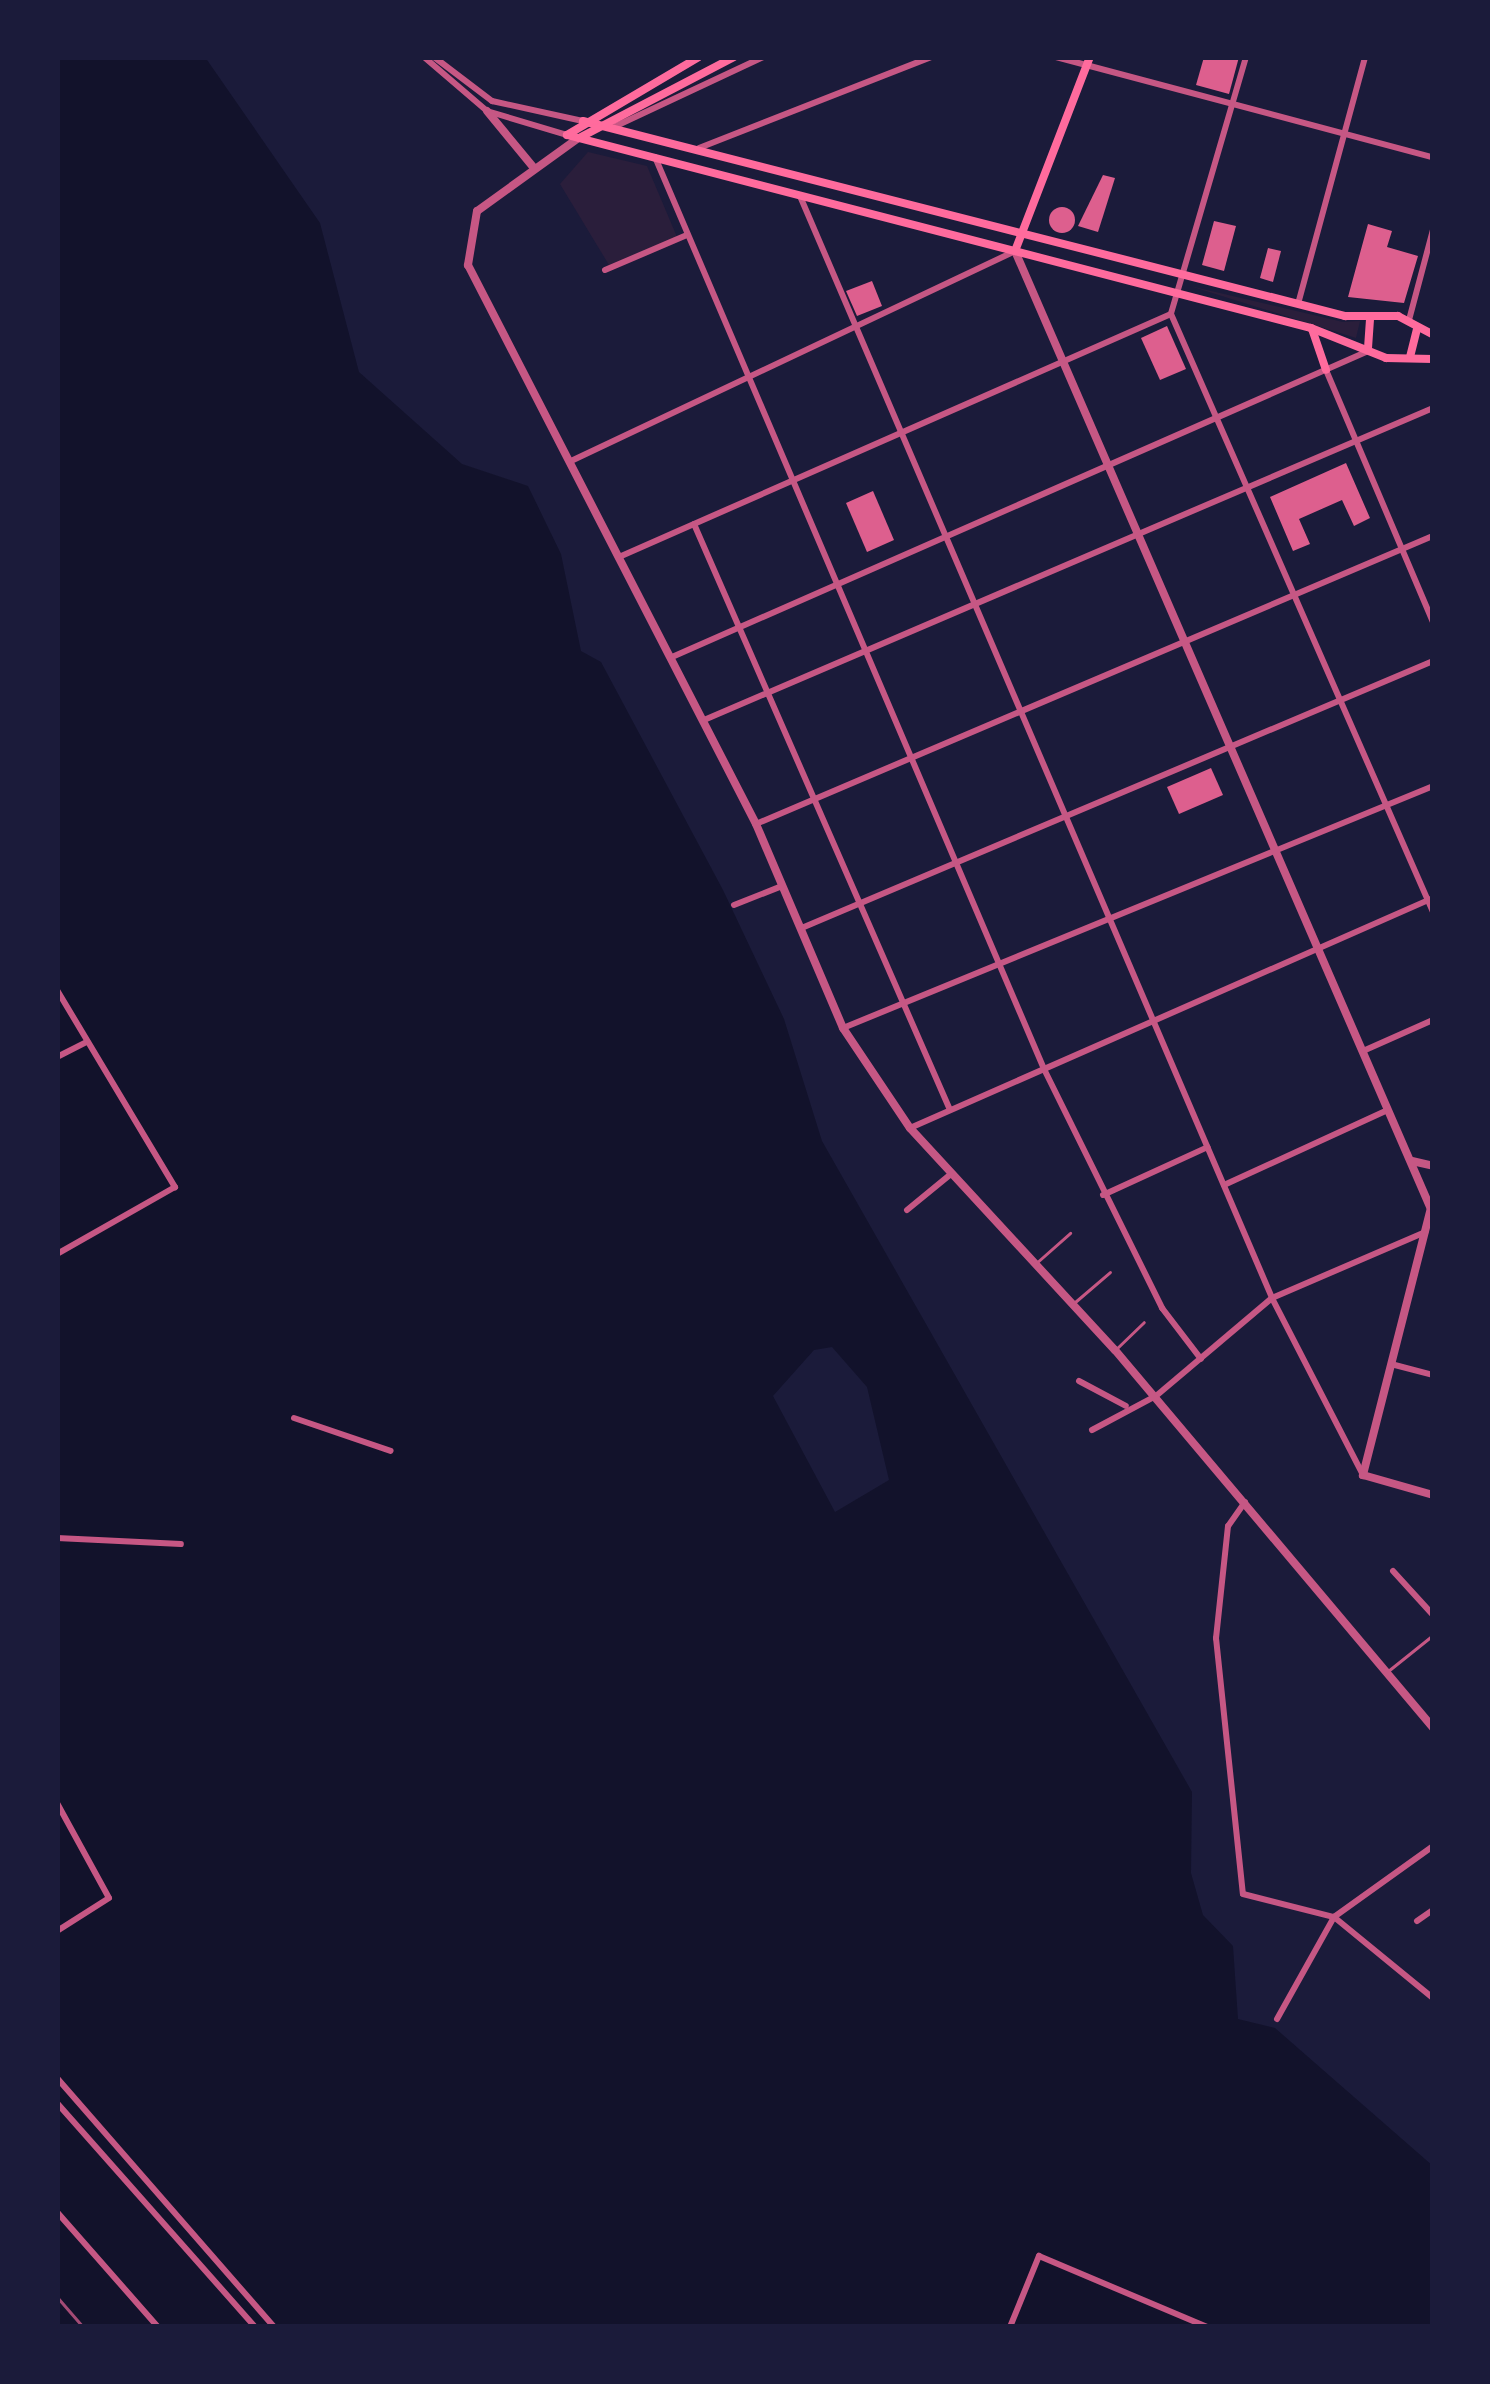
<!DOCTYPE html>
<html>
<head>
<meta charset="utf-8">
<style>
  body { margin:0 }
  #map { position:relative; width:1490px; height:2384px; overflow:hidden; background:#1b1b3a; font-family:"Sofia Sans Condensed",sans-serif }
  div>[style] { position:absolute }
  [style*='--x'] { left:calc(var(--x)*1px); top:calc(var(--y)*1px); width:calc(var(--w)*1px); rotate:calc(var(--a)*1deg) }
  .green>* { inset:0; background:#2a1e3b }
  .water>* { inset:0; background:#12122b }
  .building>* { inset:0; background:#dd5f8e }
  .round { border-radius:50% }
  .service>* { height:3px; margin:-1.5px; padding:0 1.5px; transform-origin:1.5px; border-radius:1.5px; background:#c65784 }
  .minor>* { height:6px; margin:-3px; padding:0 3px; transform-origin:3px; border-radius:3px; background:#c65784 }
  .tertiary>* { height:8px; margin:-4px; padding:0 4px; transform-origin:4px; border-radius:4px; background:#c65784 }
  .secondary>* { height:8px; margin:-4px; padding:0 4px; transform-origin:4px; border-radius:4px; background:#ff6b9d }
  .rail>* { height:3px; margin:-1.5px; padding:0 1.5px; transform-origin:1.5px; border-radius:1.5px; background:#a44b75 }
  span { translate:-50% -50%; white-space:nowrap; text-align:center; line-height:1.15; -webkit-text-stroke:10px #1b1b3a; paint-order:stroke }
  .frame { position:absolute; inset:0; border:60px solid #1b1b3a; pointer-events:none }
</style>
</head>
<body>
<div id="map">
  <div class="green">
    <i style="clip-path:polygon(588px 152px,647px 166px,677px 237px,609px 265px,560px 184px)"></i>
    <i style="clip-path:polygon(1190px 286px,1343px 322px,1360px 321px,1356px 338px)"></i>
  </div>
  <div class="water">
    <i style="clip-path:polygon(evenodd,57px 57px,205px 57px,320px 223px,359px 372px,462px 464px,528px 486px,561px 554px,581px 651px,601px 662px,723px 890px,784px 1019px,822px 1141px,1192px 1792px,1191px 1873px,1203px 1915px,1233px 1946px,1238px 2019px,1275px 2028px,1433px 2166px,1433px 2327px,57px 2327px,57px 57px,832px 1347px,867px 1387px,889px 1480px,835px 1512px,773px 1396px,814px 1350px,832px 1347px)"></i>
  </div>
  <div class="building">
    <i style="clip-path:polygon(1204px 57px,1239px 57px,1229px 94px,1196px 85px)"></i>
    <i style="clip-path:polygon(1103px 175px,1115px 178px,1098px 232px,1078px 226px)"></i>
    <i class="round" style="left:1049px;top:207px;width:26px;height:26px"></i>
    <i style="clip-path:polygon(1214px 221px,1236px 226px,1224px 271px,1202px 265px)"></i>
    <i style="clip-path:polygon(1368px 224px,1392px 231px,1387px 247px,1418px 256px,1404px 303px,1348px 297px)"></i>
    <i style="clip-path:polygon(1268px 248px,1281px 251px,1273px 282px,1260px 278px)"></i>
    <i style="clip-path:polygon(872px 281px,882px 306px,857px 316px,846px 291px)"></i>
    <i style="clip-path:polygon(1167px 326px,1186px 369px,1160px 380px,1141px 338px)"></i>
    <i style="clip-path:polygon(1346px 463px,1370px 518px,1354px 526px,1342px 500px,1299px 519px,1310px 544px,1293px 551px,1270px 497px)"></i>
    <i style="clip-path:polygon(873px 491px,894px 540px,867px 552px,846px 503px)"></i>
    <i style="clip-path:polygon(1211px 768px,1223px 795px,1179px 814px,1167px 787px)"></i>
  </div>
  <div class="service">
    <i style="--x:1035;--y:1264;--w:47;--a:-41.5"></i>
    <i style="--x:1075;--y:1302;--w:46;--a:-40.6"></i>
    <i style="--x:1115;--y:1350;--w:40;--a:-44"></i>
    <i style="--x:1388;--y:1671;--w:58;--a:-38.7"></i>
  </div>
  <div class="minor">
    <i style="--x:424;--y:57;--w:83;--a:40.6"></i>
    <i style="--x:487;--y:111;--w:84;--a:16.7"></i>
    <i style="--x:434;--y:57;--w:73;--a:37.2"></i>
    <i style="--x:492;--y:101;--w:93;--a:12.4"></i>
    <i style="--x:1056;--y:57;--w:390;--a:14.9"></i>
    <i style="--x:1246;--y:57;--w:268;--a:106.3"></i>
    <i style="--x:1171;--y:314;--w:653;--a:66.34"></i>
    <i style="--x:616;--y:126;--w:162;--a:-25.1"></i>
    <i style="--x:699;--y:148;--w:249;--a:-21.4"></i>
    <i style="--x:655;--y:157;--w:991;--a:66.9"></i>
    <i style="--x:1044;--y:1069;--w:267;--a:63.7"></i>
    <i style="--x:1162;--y:1308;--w:64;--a:52.6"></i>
    <i style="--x:800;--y:196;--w:1199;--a:66.81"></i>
    <i style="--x:1272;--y:1298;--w:199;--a:62.8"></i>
    <i style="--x:605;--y:270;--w:89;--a:-23.1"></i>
    <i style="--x:1298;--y:304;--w:256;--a:-74.8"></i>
    <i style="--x:1409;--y:320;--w:93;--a:-75.1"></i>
    <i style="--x:1326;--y:370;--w:274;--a:67"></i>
    <i style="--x:571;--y:461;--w:491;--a:-25.3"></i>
    <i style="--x:694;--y:524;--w:639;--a:66.4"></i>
    <i style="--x:619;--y:557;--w:603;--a:-23.76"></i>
    <i style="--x:672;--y:657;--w:758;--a:-23.72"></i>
    <i style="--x:704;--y:720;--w:793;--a:-23.17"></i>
    <i style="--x:756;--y:824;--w:736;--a:-23.05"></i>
    <i style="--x:734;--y:905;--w:52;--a:-21.6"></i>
    <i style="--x:804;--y:927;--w:683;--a:-22.92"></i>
    <i style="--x:57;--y:990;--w:230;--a:59.1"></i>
    <i style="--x:175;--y:1187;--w:136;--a:150.4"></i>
    <i style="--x:843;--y:1028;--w:638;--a:-22.3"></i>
    <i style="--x:1363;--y:1051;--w:77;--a:-23.9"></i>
    <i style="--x:57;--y:1057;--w:34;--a:-27"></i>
    <i style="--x:910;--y:1128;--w:571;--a:-23.74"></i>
    <i style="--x:1224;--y:1185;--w:180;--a:-24.6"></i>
    <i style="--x:1103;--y:1195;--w:115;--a:-24.6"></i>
    <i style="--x:907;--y:1210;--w:57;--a:-39.3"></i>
    <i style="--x:1391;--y:1364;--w:43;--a:14.7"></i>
    <i style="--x:1079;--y:1381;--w:53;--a:28"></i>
    <i style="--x:294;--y:1418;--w:102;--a:18.8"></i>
    <i style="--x:1092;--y:1430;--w:72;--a:-28"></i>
    <i style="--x:1156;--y:1396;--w:152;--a:-40.2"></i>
    <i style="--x:1272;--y:1298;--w:167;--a:-23.3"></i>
    <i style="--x:1245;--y:1502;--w:29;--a:125"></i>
    <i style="--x:1228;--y:1526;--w:113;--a:96.1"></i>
    <i style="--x:1216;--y:1638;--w:257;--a:84"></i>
    <i style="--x:1243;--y:1894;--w:94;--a:14.2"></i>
    <i style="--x:1334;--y:1917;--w:128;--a:39.3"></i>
    <i style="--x:57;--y:1538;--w:124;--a:2.8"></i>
    <i style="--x:1393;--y:1571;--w:59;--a:47.7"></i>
    <i style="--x:57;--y:1803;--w:108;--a:61.3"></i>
    <i style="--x:109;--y:1898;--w:62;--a:147.6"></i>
    <i style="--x:1417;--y:1921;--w:19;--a:-35"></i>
    <i style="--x:1277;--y:2019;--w:117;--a:-60.8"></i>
    <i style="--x:1334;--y:1917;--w:122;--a:-35.6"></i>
    <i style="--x:57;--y:2078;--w:330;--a:48.9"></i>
    <i style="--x:57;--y:2103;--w:299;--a:48.5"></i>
    <i style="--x:57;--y:2212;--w:153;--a:48.7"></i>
    <i style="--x:1010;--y:2327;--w:77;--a:-67.8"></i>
    <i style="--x:1039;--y:2256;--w:182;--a:22.9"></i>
  </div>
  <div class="tertiary">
    <i style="--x:487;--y:111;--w:74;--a:50.5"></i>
    <i style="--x:577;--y:139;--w:123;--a:144.2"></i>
    <i style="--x:477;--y:211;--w:55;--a:99.5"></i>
    <i style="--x:468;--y:265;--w:629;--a:62.74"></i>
    <i style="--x:756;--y:824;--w:222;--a:66.9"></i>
    <i style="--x:843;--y:1028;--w:120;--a:56.2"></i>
    <i style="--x:910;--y:1128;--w:302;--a:47.3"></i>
    <i style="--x:1115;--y:1350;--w:494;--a:49.9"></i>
    <i style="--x:1015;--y:251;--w:1044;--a:66.53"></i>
    <i style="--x:1412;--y:1161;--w:22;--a:13"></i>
    <i style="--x:1433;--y:1200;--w:284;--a:104.3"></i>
    <i style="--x:1363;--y:1475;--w:73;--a:15.9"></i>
  </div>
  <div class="secondary">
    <i style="--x:583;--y:121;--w:787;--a:14.35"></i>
    <i style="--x:1345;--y:316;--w:53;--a:0"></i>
    <i style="--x:1398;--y:316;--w:40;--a:28"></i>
    <i style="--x:567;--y:135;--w:769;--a:14.54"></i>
    <i style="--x:1311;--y:328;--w:81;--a:21.8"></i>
    <i style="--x:1386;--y:358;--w:47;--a:1.2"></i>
    <i style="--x:567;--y:135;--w:153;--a:-30.6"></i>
    <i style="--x:579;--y:138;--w:175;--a:-27.6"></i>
    <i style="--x:1015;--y:251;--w:208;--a:-68.9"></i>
    <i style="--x:1312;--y:329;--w:43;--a:71.1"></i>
    <i style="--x:1368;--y:348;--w:28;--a:-86"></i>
    <i style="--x:1410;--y:357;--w:30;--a:-76"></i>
  </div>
  <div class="rail">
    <i style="--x:57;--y:2297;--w:40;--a:49"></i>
  </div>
  <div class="frame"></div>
</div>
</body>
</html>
